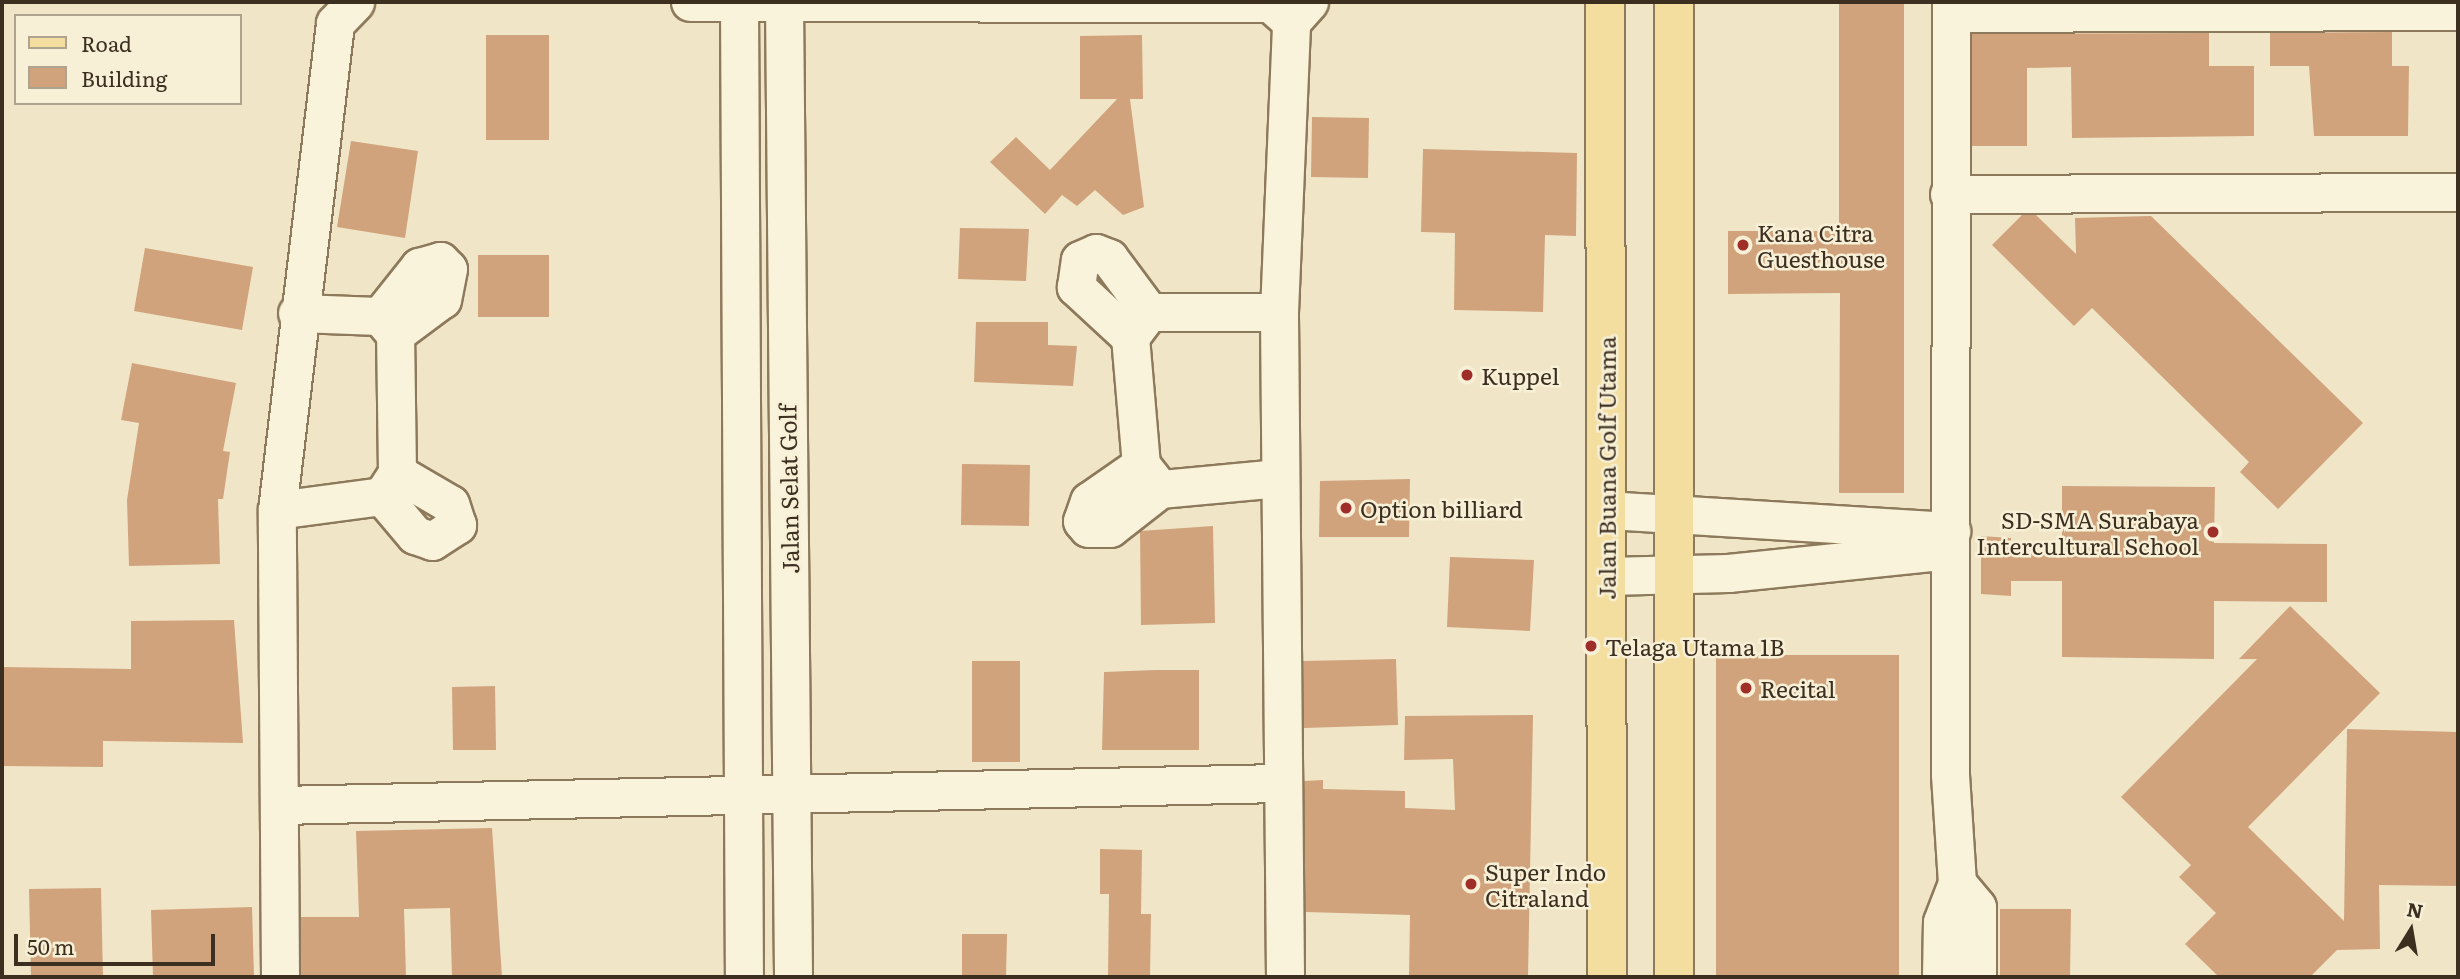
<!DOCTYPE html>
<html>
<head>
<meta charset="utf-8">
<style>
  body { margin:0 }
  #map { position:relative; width:2460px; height:979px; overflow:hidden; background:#f0e6c7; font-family:Literata,serif }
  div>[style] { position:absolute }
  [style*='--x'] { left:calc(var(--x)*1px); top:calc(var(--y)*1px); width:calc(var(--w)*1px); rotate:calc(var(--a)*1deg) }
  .building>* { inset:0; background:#d0a37c }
  .roads { filter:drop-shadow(2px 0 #8d795b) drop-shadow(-2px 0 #8d795b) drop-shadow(0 2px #8d795b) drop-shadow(0 -2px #8d795b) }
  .minor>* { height:37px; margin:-18.5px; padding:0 18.5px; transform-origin:18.5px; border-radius:18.5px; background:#faf3db }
  .major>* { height:38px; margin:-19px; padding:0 19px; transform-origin:19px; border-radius:19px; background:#f4de9f }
  .dots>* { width:19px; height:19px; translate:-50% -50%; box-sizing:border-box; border:4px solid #f7f0d7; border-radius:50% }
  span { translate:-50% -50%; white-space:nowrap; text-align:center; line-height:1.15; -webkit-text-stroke:5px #f7f0d7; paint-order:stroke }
  .poi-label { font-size:23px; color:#3d2f20 }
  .left { translate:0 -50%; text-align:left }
  .right { translate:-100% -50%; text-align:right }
  .street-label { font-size:23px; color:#3d2f20 }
  .frame { position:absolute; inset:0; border:4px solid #3d2f20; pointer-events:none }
  .legend { position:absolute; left:14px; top:14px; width:228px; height:91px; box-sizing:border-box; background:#f7f0d7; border:2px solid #ada38e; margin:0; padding:9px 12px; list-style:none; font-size:21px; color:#3d2f20 }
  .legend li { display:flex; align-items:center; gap:14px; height:35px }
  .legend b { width:35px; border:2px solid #ada38e }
  .north { position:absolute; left:2376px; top:895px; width:70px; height:70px; -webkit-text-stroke:5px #f7f0d7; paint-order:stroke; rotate:11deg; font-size:19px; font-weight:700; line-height:28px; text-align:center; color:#3d2f20 }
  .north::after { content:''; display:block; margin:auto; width:24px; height:32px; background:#3d2f20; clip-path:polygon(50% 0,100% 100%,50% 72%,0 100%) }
  .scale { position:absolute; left:14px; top:934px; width:201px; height:32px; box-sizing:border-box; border:4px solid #3d2f20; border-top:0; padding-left:9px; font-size:21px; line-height:24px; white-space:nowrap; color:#3d2f20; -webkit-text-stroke:5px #f7f0d7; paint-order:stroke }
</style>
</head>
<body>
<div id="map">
  <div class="building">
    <i style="clip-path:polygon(1839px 2px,1904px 2px,1904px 493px,1839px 493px,1840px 293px,1728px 294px,1728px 231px,1839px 231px)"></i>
    <i style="clip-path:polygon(2392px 32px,2392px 66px,2409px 66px,2408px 136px,2314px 136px,2309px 66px,2270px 66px,2270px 33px)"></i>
    <i style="clip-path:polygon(2209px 33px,2209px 66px,2254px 66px,2254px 136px,2072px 138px,2071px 67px,2027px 68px,2027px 146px,1972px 146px,1972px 34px)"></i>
    <i style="clip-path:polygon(486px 35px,549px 35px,549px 140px,486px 140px)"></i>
    <i style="clip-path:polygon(1142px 35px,1143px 99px,1130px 99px,1144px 207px,1123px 215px,1095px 190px,1077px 206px,1062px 195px,1045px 214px,990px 162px,1016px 137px,1050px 170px,1117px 99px,1080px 99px,1080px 36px)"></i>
    <i style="clip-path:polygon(1312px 117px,1369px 118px,1368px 178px,1311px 177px)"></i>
    <i style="clip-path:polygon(351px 141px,418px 151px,405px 238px,337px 227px)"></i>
    <i style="clip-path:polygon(1423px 149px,1577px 153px,1576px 236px,1545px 235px,1543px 312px,1454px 310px,1455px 233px,1421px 232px)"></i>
    <i style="clip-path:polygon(2022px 215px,2036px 215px,2076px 254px,2075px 218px,2151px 216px,2363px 423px,2278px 509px,2240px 472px,2249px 462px,2092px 308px,2074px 326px,1992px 245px)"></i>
    <i style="clip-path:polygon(960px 228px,1029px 229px,1026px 281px,958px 279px)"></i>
    <i style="clip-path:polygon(145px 248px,253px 267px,242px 330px,134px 311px)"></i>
    <i style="clip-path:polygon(478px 255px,549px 255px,549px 317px,478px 317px)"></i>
    <i style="clip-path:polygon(976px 322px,1048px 322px,1048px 345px,1077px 346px,1073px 386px,974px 382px)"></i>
    <i style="clip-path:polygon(132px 363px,236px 383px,223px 451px,230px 452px,223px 499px,218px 499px,220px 564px,129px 566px,127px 500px,139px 423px,121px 420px)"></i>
    <i style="clip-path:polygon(962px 464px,1030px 465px,1029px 526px,961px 525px)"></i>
    <i style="clip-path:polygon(1410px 479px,1409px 537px,1319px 537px,1320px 481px)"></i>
    <i style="clip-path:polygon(2062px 486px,2215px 487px,2214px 543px,2327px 544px,2327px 602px,2214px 601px,2214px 659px,2062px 657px,2062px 581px,2011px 581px,2011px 596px,1981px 594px,1981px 536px,2011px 538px,2011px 553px,2062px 553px)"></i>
    <i style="clip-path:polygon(1213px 526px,1215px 623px,1141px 625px,1140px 531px)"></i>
    <i style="clip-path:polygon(1450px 557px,1534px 560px,1530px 631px,1447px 627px)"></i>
    <i style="clip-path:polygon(2290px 606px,2380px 693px,2248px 827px,2344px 921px,2347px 729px,2458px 732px,2458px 886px,2379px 885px,2380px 949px,2337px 950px,2310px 977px,2219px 977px,2185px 944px,2216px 913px,2179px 877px,2191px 865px,2121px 797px,2257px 659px,2239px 659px)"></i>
    <i style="clip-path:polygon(234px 620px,243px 743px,103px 741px,103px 767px,2px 766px,2px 667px,131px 669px,131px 621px)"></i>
    <i style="clip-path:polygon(1716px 655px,1899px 655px,1899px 977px,1716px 977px)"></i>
    <i style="clip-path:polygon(1396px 659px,1398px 725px,1304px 728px,1303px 661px)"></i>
    <i style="clip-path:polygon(972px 661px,1020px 661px,1020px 762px,972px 762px)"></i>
    <i style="clip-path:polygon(1155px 670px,1199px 670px,1199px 750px,1102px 750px,1104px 672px)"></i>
    <i style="clip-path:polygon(495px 686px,496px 750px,453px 750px,452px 687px)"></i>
    <i style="clip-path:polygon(1533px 715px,1528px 977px,1409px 977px,1410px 915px,1305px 912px,1304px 781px,1323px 780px,1323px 789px,1405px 791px,1405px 808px,1455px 810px,1453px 759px,1404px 760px,1405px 716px)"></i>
    <i style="clip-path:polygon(492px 828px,502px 977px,452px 977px,450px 908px,404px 909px,406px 977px,301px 977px,301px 917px,359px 917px,356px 831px)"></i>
    <i style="clip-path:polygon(1100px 849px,1142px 850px,1141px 914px,1151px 914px,1150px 977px,1108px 977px,1109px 894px,1100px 894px)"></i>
    <i style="clip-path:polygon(101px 888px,103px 977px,31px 977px,29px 889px)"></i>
    <i style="clip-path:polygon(252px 907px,254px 977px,153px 977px,151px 910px)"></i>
    <i style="clip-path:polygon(2000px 909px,2071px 909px,2070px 977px,2000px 977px)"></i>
    <i style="clip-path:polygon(962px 934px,1007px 934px,1006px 977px,962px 977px)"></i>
  </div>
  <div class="roads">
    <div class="minor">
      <i style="--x:690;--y:2;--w:580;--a:0.1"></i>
      <i style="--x:1270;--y:3;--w:28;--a:42"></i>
      <i style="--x:739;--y:2;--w:975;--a:89.71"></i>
      <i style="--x:784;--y:2;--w:975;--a:89.47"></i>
      <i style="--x:1951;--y:13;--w:507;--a:-0.23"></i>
      <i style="--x:1949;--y:194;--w:509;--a:-0.23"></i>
      <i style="--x:380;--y:316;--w:63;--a:-51.5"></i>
      <i style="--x:419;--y:267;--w:22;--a:-16"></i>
      <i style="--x:440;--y:261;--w:11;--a:45"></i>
      <i style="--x:448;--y:269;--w:31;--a:101"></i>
      <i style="--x:442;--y:299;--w:59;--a:143.3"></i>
      <i style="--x:1130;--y:337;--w:74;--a:-137.2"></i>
      <i style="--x:1076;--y:287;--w:27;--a:-82"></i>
      <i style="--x:1080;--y:260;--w:17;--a:-24"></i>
      <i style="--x:1096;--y:253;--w:14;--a:21"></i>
      <i style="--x:1109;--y:258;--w:67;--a:53.5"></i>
      <i style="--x:1141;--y:465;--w:63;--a:145.3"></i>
      <i style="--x:1089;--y:501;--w:21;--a:109"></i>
      <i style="--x:1082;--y:521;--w:9;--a:49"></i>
      <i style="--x:1088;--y:528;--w:22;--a:0"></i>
      <i style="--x:1110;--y:528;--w:63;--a:-38"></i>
      <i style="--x:1279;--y:478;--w:120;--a:174.7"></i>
      <i style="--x:1160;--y:489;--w:31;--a:-128"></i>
      <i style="--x:1141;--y:465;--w:128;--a:-94.9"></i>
      <i style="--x:1130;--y:337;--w:31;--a:-53"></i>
      <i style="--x:1149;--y:312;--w:130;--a:0"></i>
      <i style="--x:382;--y:496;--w:51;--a:49.8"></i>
      <i style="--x:415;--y:535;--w:18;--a:19"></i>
      <i style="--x:432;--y:541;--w:30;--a:-33"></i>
      <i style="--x:457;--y:525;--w:22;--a:-108"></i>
      <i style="--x:450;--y:504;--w:61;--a:-149.7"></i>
      <i style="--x:277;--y:510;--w:106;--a:-7.6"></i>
      <i style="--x:382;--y:496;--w:27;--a:-57"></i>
      <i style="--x:397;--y:473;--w:139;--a:-90.8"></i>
      <i style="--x:395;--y:334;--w:23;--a:-130"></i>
      <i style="--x:380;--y:316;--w:83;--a:-177.9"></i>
      <i style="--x:1607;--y:510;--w:345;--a:3.5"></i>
      <i style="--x:1607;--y:576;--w:121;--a:-1.4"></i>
      <i style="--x:1728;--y:573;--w:223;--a:-5.9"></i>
      <i style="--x:279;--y:805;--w:1001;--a:-1.26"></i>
      <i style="--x:1957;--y:883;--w:31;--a:50"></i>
      <i style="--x:1977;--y:907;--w:70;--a:90"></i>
      <i style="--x:280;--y:977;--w:467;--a:-90.4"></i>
      <i style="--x:277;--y:510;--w:490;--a:-83.2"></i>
      <i style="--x:335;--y:23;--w:29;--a:-46"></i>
      <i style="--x:1285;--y:977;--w:665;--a:-90.52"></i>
      <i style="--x:1279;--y:312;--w:290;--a:-87.6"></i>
      <i style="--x:1291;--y:22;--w:27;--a:-48"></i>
      <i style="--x:1941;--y:977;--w:55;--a:-89"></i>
      <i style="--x:1942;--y:922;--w:42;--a:-69"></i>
      <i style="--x:1957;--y:883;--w:109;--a:-93.7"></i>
      <i style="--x:1950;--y:774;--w:772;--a:-89.93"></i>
    </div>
    <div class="major">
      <i style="--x:1605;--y:2;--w:975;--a:89.88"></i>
      <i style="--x:1674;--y:977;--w:975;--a:-90"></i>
    </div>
  </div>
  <div class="dots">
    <i style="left:1743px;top:245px;background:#9f2e28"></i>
    <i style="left:1467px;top:375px;background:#9f2e28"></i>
    <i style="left:1346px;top:508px;background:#9f2e28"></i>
    <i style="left:2213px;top:532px;background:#9f2e28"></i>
    <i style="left:1591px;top:646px;background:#9f2e28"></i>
    <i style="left:1746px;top:688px;background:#9f2e28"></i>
    <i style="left:1471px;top:884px;background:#9f2e28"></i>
  </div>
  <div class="poi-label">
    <span class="left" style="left:1757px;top:245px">Kana Citra<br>Guesthouse</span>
    <span class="left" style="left:1481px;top:375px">Kuppel</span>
    <span class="left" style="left:1360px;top:508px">Option billiard</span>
    <span class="right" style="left:2199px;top:532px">SD-SMA Surabaya<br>Intercultural School</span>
    <span class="left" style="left:1605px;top:646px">Telaga Utama 1B</span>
    <span class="left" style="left:1760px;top:688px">Recital</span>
    <span class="left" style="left:1485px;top:884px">Super Indo<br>Citraland</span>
  </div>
  <div class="street-label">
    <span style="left:1606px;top:468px;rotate:-90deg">Jalan Buana Golf Utama</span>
    <span style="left:788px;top:489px;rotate:-91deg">Jalan Selat Golf</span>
  </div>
  <div class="frame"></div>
  <ul class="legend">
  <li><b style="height:9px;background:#f4de9f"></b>Road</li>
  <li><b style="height:19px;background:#d0a37c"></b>Building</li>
  </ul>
  <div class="north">N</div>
  <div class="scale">50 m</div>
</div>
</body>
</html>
